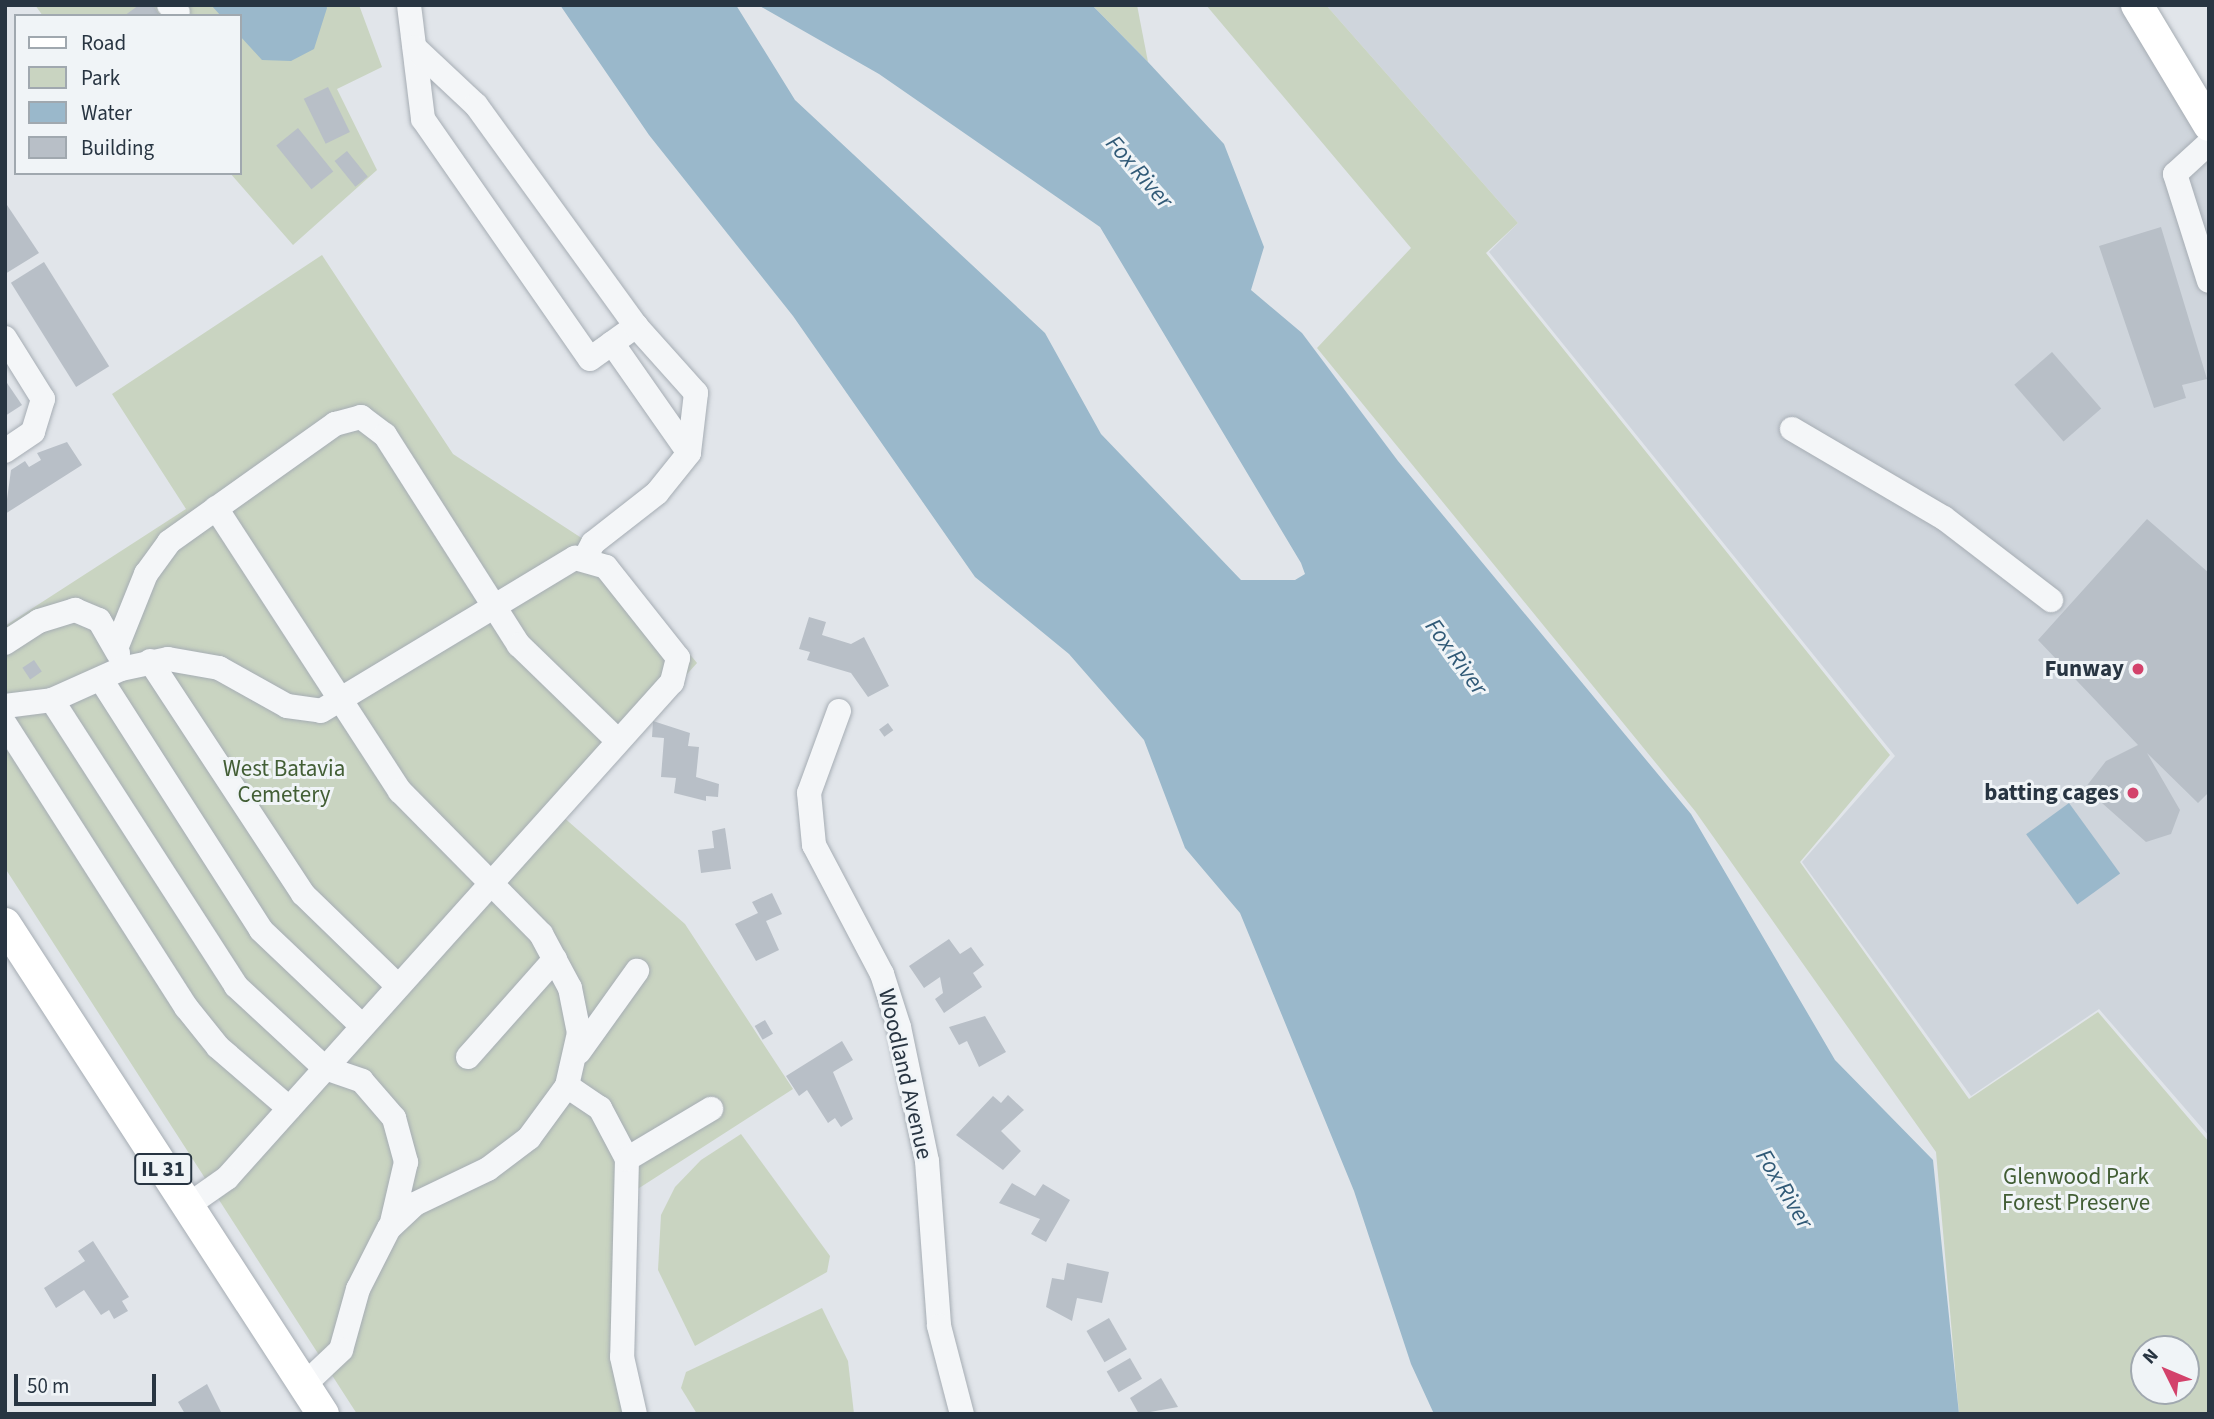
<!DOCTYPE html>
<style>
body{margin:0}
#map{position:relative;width:2214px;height:1419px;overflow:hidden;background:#e1e5ea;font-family:"Source Sans 3",sans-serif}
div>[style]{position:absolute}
.built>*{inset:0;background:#cfd5dc}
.green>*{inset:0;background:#c9d4c1}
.water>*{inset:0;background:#9ab8cb;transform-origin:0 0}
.building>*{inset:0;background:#b8bfc7;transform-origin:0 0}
.roads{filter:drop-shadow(0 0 2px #a6adb4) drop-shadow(0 0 2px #a6adb4)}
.minor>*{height:24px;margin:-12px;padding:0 12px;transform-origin:12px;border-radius:12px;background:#f4f6f8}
.major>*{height:32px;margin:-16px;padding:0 16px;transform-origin:16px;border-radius:16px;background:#fff}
.dots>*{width:19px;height:19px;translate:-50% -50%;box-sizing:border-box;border:4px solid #f0f4f7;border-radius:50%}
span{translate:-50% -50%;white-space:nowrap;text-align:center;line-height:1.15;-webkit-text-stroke:6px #f0f4f7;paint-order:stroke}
.shield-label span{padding:2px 5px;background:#f0f4f7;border:2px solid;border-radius:5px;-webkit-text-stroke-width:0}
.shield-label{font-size:21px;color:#283542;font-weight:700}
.poi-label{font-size:23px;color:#283542;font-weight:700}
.right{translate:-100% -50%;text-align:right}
.park-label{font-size:23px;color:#425e35}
.street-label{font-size:23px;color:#283542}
.water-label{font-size:24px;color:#315a77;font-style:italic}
.frame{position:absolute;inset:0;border:7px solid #283542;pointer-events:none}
.legend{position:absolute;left:14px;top:14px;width:228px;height:161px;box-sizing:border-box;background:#f0f4f7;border:2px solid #a0a8af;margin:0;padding:9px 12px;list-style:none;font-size:21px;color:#283542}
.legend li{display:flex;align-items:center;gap:14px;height:35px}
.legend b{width:35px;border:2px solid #a0a8af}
.north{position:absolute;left:2130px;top:1335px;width:70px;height:70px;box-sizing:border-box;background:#f0f4f7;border:2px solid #a0a8af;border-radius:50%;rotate:313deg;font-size:19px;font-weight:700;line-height:28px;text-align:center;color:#283542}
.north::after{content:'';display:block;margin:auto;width:24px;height:32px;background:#d3426b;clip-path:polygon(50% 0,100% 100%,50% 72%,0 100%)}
.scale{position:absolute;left:14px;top:1374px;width:142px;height:32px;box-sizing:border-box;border:4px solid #283542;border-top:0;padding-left:9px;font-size:21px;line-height:24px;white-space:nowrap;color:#283542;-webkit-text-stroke:5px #f0f4f7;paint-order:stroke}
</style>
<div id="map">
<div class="built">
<i style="clip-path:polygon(1326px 5px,2125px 5px,2209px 149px,2209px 1136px,2099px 1009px,1971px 1096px,1802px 862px,1895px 756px,1489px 252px,1518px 223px)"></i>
</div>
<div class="green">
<i style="clip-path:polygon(35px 5px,359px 5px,382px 67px,337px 89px,377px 170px,293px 245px,230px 173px,240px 173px,240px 16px,43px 16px)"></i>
<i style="clip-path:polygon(1092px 5px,1137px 5px,1148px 62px)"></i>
<i style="clip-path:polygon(evenodd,1206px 5px,1326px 5px,1518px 223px,1486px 253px,1890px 755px,1800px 862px,1969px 1099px,2098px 1012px,2209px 1142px,2209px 1414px,1959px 1414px,1936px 1152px,1695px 811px,1317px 348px,1411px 248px,1206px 5px,2144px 1349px,2186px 1349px,2186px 1391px,2144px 1391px,2144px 1349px)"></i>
<i style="clip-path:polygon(322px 255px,453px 454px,609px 556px,697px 663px,561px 815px,685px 924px,793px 1089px,619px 1201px,627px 1414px,357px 1414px,5px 868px,5px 626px,186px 509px,112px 394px)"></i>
<i style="clip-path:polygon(741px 1134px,830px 1256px,827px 1272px,695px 1346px,658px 1270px,661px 1215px,675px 1187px,701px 1160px)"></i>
<i style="clip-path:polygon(822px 1308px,848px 1361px,854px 1414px,697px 1414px,681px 1388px,686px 1372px)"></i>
</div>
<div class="water">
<i style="clip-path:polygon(211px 5px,326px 5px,327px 8px,314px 49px,291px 61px,262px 60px,240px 36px,240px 16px,221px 16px)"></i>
<i style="clip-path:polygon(560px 5px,736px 5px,795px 100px,1045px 333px,1101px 434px,1241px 580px,1295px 580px,1305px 574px,1301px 563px,1100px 227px,879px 74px,758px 5px,1092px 5px,1148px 62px,1224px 144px,1264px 247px,1251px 290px,1302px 333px,1398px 461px,1691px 814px,1835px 1060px,1933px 1160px,1959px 1414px,1434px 1414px,1411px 1364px,1354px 1191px,1240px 913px,1185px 848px,1144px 740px,1069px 654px,975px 577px,793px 316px,649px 135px)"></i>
<i style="left:2069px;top:803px;width:87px;height:53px;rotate:54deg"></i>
</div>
<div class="building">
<i style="clip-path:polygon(139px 5px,153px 5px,160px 16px,124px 16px)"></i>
<i style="left:328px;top:87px;width:50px;height:27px;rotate:64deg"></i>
<i style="left:298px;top:128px;width:56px;height:28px;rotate:51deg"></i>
<i style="left:347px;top:151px;width:33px;height:16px;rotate:51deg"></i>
<i style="clip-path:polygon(5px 202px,39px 253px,5px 274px)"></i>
<i style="clip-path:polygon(2161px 227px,2207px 379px,2182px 385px,2186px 398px,2154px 408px,2099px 246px)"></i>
<i style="left:44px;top:262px;width:123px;height:39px;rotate:58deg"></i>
<i style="left:2052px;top:352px;width:75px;height:50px;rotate:49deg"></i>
<i style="clip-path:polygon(5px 380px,22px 405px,5px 416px)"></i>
<i style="clip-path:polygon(67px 442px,82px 465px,5px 514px,11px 470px,25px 461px,29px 467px,41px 460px,37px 453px)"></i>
<i style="clip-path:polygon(2147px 519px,2209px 573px,2209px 792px,2198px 803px,2147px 753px,2180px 810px,2171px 834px,2146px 842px,2085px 788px,2106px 761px,2138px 745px,2038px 640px)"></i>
<i style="clip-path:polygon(809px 617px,826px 622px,822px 635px,851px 644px,864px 637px,889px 686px,868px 697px,851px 673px,807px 660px,810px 652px,799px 649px)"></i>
<i style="left:34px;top:660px;width:14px;height:14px;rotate:56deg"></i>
<i style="clip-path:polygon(653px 721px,690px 733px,688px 746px,699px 747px,696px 777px,719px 784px,718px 797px,706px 796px,706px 801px,674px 793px,676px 778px,661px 777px,664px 738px,652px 737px)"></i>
<i style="left:888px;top:723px;width:9px;height:11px;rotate:54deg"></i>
<i style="clip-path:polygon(725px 828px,731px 869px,701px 873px,698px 850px,714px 848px,712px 831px)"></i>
<i style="clip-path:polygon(772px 893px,782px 914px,766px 921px,779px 950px,756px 961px,735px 924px,758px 913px,752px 902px)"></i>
<i style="clip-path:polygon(949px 939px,960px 954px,971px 947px,984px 965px,973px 973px,982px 987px,944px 1013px,935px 999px,943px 993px,940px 977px,924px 988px,909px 966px)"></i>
<i style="clip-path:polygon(985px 1016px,1006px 1052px,979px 1067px,967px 1041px,959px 1045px,949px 1027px)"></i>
<i style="left:765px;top:1020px;width:16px;height:12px;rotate:60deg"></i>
<i style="clip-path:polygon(842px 1041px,853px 1060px,833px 1072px,853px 1119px,841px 1127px,835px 1118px,828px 1123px,807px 1090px,799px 1096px,786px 1076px)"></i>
<i style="clip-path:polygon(1008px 1095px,1024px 1110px,1001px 1131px,1021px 1151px,1003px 1170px,956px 1135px,993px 1096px,1001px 1103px)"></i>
<i style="clip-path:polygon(1012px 1183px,1035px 1196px,1043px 1184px,1070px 1200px,1046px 1242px,1031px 1234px,1040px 1219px,999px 1203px)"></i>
<i style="clip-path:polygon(93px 1241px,129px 1297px,122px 1301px,128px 1311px,114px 1319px,109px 1310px,101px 1315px,84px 1290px,56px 1308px,44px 1288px,85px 1261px,78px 1251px)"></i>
<i style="clip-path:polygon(1067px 1263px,1109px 1272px,1102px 1303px,1077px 1298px,1072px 1321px,1046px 1307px,1052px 1278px,1064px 1280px)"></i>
<i style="left:1109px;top:1318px;width:36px;height:26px;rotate:60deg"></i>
<i style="left:1130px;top:1358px;width:24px;height:27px;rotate:60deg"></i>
<i style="clip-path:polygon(1161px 1378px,1178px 1407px,1139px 1414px,1130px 1398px)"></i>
<i style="clip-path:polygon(207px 1384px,222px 1414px,185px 1414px,178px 1402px)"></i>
</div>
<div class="roads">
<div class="minor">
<i style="left:169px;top:5px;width:11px;rotate:38deg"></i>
<i style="left:409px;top:5px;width:115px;rotate:83deg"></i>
<i style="left:423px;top:119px;width:292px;rotate:55.2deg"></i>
<i style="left:590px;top:359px;width:57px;rotate:-35.7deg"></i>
<i style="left:415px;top:48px;width:83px;rotate:43.1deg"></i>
<i style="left:476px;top:105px;width:273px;rotate:54.1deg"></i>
<i style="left:636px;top:326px;width:90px;rotate:48.2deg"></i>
<i style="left:696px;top:393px;width:60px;rotate:96.7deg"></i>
<i style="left:689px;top:453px;width:51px;rotate:128.7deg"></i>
<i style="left:657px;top:493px;width:81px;rotate:142deg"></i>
<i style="left:593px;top:543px;width:17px;rotate:118deg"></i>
<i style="left:2209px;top:143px;width:46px;rotate:137.6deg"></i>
<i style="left:2175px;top:174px;width:112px;rotate:72.4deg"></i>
<i style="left:5px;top:338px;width:72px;rotate:58.1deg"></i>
<i style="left:43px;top:399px;width:34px;rotate:107deg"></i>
<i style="left:33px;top:432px;width:34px;rotate:146deg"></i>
<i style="left:612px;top:343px;width:134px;rotate:55deg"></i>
<i style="left:1792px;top:429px;width:176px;rotate:30.4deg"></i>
<i style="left:1944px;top:518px;width:135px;rotate:37.5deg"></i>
<i style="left:216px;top:508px;width:338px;rotate:57deg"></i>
<i style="left:400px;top:791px;width:201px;rotate:45.4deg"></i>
<i style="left:541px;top:934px;width:61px;rotate:61.8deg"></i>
<i style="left:570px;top:988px;width:46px;rotate:78.7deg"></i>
<i style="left:579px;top:1033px;width:54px;rotate:102.8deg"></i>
<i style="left:567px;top:1086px;width:64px;rotate:126.2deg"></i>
<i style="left:529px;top:1138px;width:51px;rotate:142.9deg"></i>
<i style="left:488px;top:1169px;width:81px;rotate:154.4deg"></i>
<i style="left:415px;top:1204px;width:35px;rotate:137deg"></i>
<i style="left:389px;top:1228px;width:68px;rotate:116.9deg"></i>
<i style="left:358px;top:1289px;width:63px;rotate:105.6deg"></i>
<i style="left:341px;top:1350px;width:51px;rotate:136.6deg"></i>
<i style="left:5px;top:643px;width:40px;rotate:-32.9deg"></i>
<i style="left:39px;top:621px;width:38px;rotate:-17deg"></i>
<i style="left:75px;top:610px;width:26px;rotate:23deg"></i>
<i style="left:99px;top:620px;width:38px;rotate:60deg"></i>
<i style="left:117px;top:646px;width:78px;rotate:-68.1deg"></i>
<i style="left:146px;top:574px;width:39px;rotate:-54deg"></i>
<i style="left:169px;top:542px;width:204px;rotate:-35.4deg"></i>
<i style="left:335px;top:424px;width:27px;rotate:-15deg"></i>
<i style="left:361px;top:417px;width:30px;rotate:37deg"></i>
<i style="left:385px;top:435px;width:249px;rotate:57.5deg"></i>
<i style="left:519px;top:645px;width:138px;rotate:44.1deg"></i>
<i style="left:150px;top:661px;width:279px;rotate:56.7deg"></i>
<i style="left:303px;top:894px;width:132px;rotate:44.1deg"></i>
<i style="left:102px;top:681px;width:295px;rotate:57.4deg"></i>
<i style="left:261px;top:930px;width:139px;rotate:43.5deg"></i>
<i style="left:52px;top:700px;width:340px;rotate:57.2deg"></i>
<i style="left:236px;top:986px;width:121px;rotate:42.7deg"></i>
<i style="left:325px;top:1068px;width:39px;rotate:19deg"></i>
<i style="left:362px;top:1081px;width:49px;rotate:49.1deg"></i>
<i style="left:394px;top:1118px;width:46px;rotate:74.7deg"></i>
<i style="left:406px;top:1162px;width:62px;rotate:103.1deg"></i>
<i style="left:5px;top:706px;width:47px;rotate:-7.3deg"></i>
<i style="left:52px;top:700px;width:76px;rotate:-24.2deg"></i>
<i style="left:121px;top:669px;width:48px;rotate:-12deg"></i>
<i style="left:168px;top:659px;width:52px;rotate:10deg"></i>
<i style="left:219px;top:668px;width:78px;rotate:29.2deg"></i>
<i style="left:287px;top:706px;width:34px;rotate:8deg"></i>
<i style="left:321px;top:711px;width:297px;rotate:-31.1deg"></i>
<i style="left:575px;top:558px;width:32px;rotate:16deg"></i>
<i style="left:606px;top:567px;width:116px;rotate:51.6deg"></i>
<i style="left:678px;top:658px;width:25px;rotate:104deg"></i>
<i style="left:672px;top:682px;width:666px;rotate:131.9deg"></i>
<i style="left:227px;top:1178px;width:49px;rotate:145deg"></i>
<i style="left:839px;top:711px;width:87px;rotate:110.1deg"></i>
<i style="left:809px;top:793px;width:52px;rotate:84.5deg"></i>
<i style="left:814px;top:845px;width:146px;rotate:62.2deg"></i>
<i style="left:882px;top:974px;width:56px;rotate:72.2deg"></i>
<i style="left:899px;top:1027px;width:137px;rotate:78.2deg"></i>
<i style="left:927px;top:1161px;width:165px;rotate:85.8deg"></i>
<i style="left:939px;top:1326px;width:91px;rotate:75.4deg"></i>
<i style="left:5px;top:724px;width:336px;rotate:57.4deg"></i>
<i style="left:186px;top:1007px;width:51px;rotate:51.3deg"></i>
<i style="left:218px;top:1047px;width:94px;rotate:40.7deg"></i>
<i style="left:579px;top:1052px;width:100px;rotate:-54.4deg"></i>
<i style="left:468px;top:1057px;width:131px;rotate:-48.4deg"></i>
<i style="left:567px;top:1086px;width:40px;rotate:34deg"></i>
<i style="left:600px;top:1108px;width:58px;rotate:62.1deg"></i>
<i style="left:627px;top:1159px;width:198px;rotate:91.4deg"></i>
<i style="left:622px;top:1357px;width:58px;rotate:77.2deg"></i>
<i style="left:627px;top:1159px;width:98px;rotate:-30.8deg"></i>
</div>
<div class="major">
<i style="left:2137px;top:5px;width:140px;rotate:59deg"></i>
<i style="left:5px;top:924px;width:584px;rotate:57.02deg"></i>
</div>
</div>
<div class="dots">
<i style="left:2138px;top:669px;background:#d3426b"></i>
<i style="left:2133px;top:793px;background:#d3426b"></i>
</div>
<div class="shield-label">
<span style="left:163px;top:1169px">IL 31</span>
</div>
<div class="poi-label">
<span class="right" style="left:2124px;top:669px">Funway</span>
<span class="right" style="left:2119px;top:793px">batting cages</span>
</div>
<div class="park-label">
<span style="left:284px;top:782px">West Batavia<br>Cemetery</span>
<span style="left:2076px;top:1190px">Glenwood Park<br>Forest Preserve</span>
</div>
<div class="street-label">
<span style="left:905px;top:1074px;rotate:77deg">Woodland Avenue</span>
</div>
<div class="water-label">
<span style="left:1139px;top:172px;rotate:49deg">Fox River</span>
<span style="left:1456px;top:657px;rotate:54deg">Fox River</span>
<span style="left:1784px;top:1189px;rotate:59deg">Fox River</span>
</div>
<div class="frame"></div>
<ul class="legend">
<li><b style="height:9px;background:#fff"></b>Road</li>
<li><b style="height:19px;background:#c9d4c1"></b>Park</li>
<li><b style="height:19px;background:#9ab8cb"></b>Water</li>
<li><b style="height:19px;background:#b8bfc7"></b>Building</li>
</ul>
<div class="north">N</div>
<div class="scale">50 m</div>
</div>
